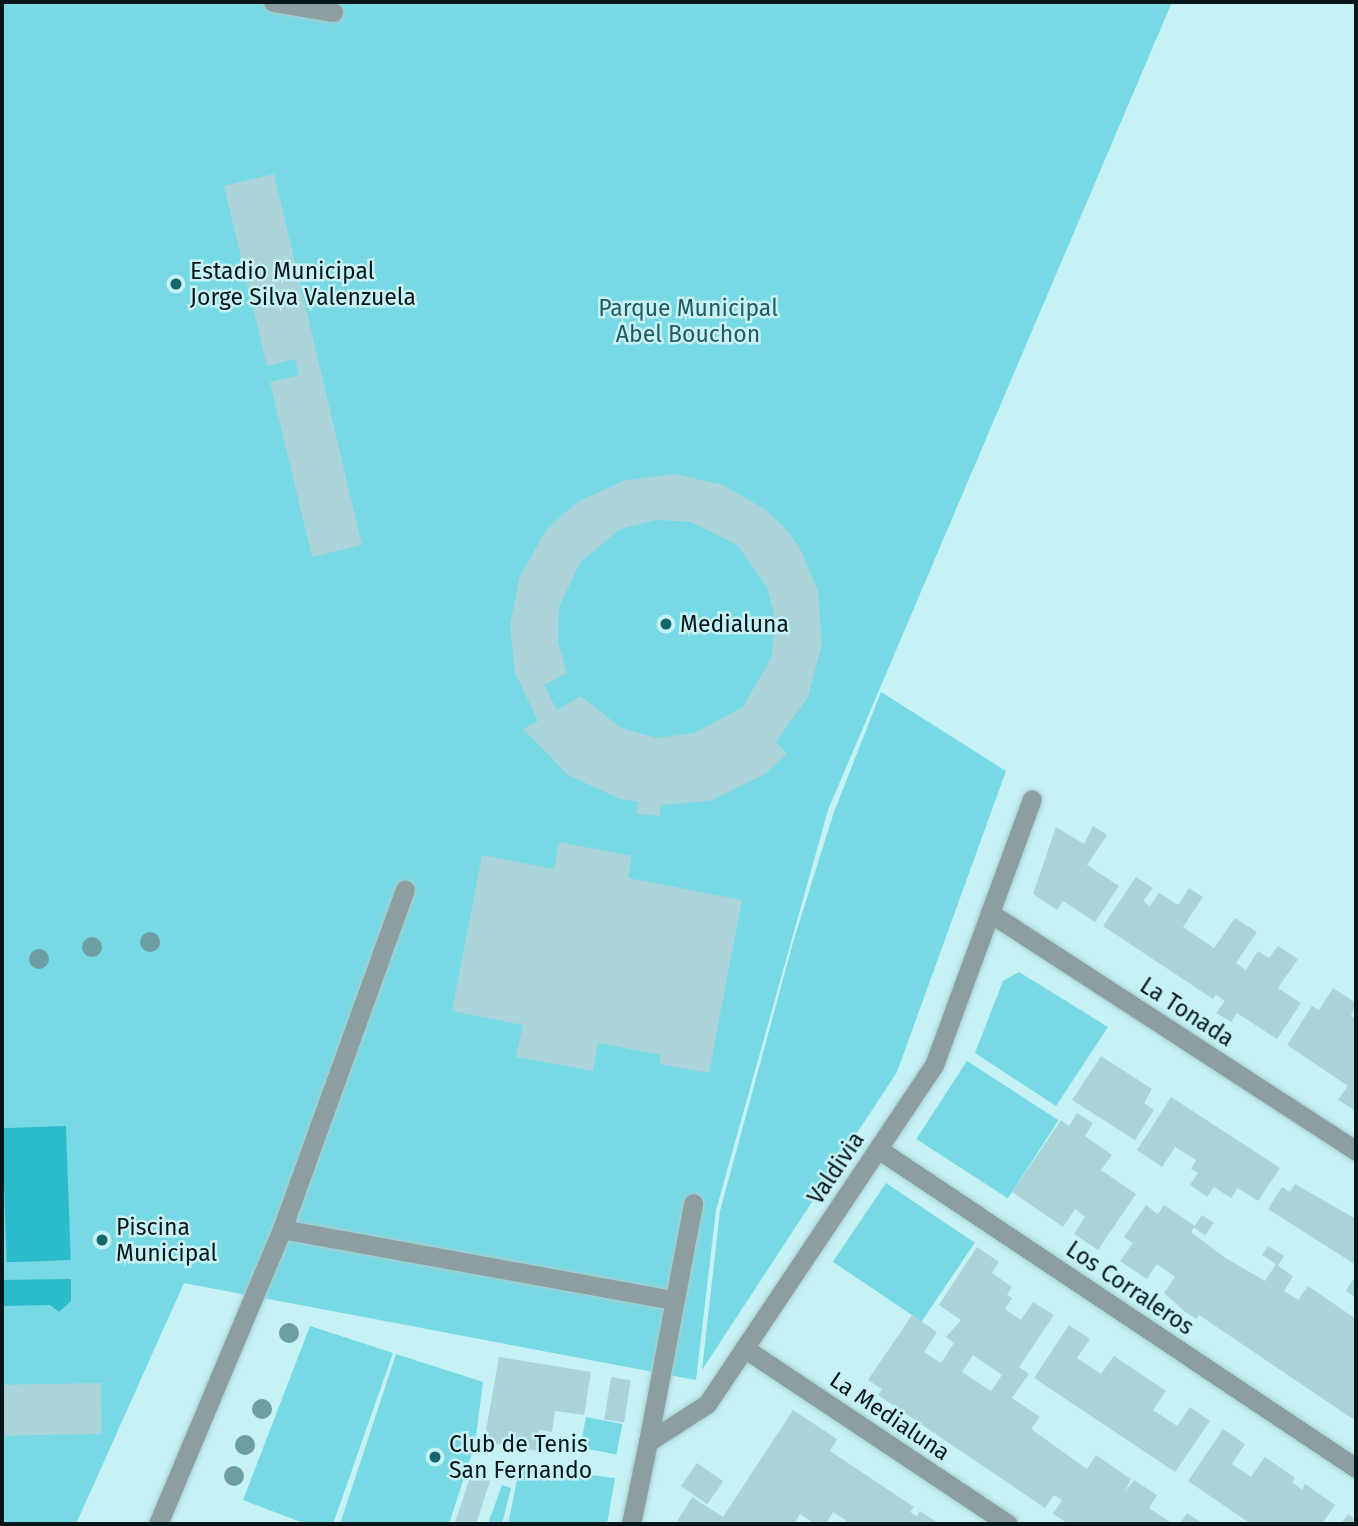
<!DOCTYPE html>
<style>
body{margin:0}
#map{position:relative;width:1358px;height:1526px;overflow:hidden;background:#c6f1f5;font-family:"Fira Sans",sans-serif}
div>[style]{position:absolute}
.green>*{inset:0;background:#76d9e4;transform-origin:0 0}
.water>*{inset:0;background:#2cbbc9;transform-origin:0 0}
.building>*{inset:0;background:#aad4d9;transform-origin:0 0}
.roads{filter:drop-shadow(0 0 2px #a7ced2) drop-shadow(0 0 2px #a7ced2)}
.service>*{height:19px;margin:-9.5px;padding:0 9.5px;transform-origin:9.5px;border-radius:9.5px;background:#8c9e9f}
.minor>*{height:19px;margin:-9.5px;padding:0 9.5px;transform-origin:9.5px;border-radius:9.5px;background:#8c9e9f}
.trees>*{width:20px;height:20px;margin:-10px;border-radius:50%;background:#6d9ea4}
.dots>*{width:19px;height:19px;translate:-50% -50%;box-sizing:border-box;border:4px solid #c6f1f5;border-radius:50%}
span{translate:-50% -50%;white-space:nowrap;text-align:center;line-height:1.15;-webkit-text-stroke:5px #c6f1f5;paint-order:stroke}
.poi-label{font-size:23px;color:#071719}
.left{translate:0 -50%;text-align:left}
.park-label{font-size:23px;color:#245b61}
.street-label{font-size:23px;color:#071719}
.frame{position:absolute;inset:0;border:4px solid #071719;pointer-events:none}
</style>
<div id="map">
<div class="green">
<i style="clip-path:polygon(2px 2px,1172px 2px,828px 810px,716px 1210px,696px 1380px,184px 1283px,76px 1524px,2px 1524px)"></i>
<i style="clip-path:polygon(881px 692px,1006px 771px,897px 1072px,702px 1370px,720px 1211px,794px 939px,834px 812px)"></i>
<i style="clip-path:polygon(1019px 972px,1108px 1027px,1056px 1106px,975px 1053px,1003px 981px)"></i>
<i style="left:967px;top:1061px;width:109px;height:93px;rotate:33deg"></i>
<i style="left:886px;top:1183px;width:107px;height:95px;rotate:34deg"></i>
<i style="clip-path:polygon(310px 1326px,393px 1353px,333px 1524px,306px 1524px,243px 1500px)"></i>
<i style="clip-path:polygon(396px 1354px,483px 1382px,475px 1444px,449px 1524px,340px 1524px)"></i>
<i style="left:586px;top:1417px;width:37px;height:31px;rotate:11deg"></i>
<i style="clip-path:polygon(528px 1467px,615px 1478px,607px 1524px,508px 1524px,518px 1475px)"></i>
<i style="clip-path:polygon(502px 1485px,511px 1488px,502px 1524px,488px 1524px)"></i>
</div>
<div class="water">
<i style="left:66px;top:1126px;width:134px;height:64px;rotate:88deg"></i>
<i style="clip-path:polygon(71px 1279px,71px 1301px,59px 1312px,50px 1305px,2px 1306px,2px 1280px)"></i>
</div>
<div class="building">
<i style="clip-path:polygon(274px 174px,362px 545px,312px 557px,270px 382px,299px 375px,295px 359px,267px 366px,224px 186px)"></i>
<i style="clip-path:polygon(evenodd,675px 474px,723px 485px,766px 510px,783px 526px,799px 546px,818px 591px,822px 644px,808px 697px,776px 742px,787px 754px,765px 774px,710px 801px,661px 805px,660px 816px,637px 814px,638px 802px,620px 799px,568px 775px,523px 729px,538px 721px,515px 673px,510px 624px,520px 576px,545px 532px,562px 515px,581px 500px,626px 480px,675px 474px,656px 520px,691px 522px,737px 545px,767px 587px,776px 621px,771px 658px,743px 707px,694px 733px,657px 738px,621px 728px,581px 696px,557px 710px,544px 685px,567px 673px,558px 642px,559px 607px,581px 561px,621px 529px,656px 520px)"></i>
<i style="clip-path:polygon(1093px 826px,1107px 835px,1087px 865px,1119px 886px,1095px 922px,1063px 901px,1057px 910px,1033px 894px,1056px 827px,1084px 844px)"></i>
<i style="clip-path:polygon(559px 842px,632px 856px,628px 878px,742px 900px,709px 1073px,659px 1064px,661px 1055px,598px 1043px,593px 1071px,516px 1057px,523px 1025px,452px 1011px,482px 855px,554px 869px)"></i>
<i style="clip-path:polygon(1136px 877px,1153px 888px,1143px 901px,1150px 906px,1159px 893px,1178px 905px,1189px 888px,1203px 897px,1183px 927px,1214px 948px,1235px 918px,1257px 932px,1236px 963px,1246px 970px,1258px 951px,1269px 958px,1278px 946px,1298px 959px,1278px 988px,1301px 1003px,1277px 1039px,1237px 1013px,1231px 1022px,1216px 1013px,1225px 1001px,1216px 995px,1213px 999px,1103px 926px)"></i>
<i style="clip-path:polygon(1333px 988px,1356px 1003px,1351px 1016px,1356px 1020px,1356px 1111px,1338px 1100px,1348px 1086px,1287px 1045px,1312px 1006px,1319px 1010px)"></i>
<i style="clip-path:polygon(1101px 1056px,1152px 1089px,1144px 1103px,1154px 1110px,1135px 1140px,1072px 1100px)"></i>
<i style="clip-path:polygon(1171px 1097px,1280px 1168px,1258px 1201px,1238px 1188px,1231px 1198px,1214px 1187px,1207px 1197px,1190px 1185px,1198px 1173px,1191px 1169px,1196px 1160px,1175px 1147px,1162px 1167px,1137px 1150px)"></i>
<i style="clip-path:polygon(1077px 1113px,1093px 1123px,1085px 1136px,1112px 1155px,1101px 1170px,1136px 1194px,1098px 1250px,1074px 1234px,1085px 1217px,1075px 1209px,1063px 1227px,1012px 1192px,1061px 1120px,1069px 1126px)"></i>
<i style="clip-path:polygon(1295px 1184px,1356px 1219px,1356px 1265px,1268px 1209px,1282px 1187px,1290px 1192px)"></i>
<i style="clip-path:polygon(1146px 1205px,1158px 1214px,1164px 1205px,1195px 1226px,1191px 1232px,1224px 1257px,1265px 1281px,1276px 1264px,1262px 1255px,1268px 1246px,1284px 1256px,1278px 1266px,1293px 1276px,1284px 1291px,1298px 1300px,1308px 1286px,1356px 1319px,1356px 1421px,1199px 1315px,1196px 1319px,1184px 1311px,1164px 1293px,1175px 1277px,1157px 1264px,1147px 1279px,1120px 1261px,1133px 1243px,1124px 1237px)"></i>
<i style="left:1202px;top:1215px;width:14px;height:15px;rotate:34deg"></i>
<i style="clip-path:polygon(evenodd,977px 1247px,999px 1262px,992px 1273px,1012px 1287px,1007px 1295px,1012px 1298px,1005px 1309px,1021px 1320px,1033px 1302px,1054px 1315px,1019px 1367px,1029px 1374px,1012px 1398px,1040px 1417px,1031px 1429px,1087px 1469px,1096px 1455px,1131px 1479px,1124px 1493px,1134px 1480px,1157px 1495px,1149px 1508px,1173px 1524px,1069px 1524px,1053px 1514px,1062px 1500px,1054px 1495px,1045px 1508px,878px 1395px,882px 1389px,868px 1380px,912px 1315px,937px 1332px,924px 1352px,941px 1363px,954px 1343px,946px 1337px,961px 1320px,939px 1305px,977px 1247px,973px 1355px,1002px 1375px,991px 1391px,962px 1372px,973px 1355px)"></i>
<i style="clip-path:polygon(1356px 1275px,1356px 1298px,1346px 1291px)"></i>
<i style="clip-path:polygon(1069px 1325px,1090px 1339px,1077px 1358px,1101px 1374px,1114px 1356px,1166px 1391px,1153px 1410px,1177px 1426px,1190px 1407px,1210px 1421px,1175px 1472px,1034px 1378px)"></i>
<i style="clip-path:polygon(499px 1357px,591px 1372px,584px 1415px,555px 1411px,552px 1432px,539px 1430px,539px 1451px,484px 1442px)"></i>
<i style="left:611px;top:1377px;width:20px;height:43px;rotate:9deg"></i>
<i style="left:101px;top:1383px;width:51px;height:99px;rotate:89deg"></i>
<i style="clip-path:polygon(793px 1410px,837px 1439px,830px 1451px,914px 1507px,910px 1512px,917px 1516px,920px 1511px,939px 1524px,844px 1524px,847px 1521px,833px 1512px,826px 1524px,815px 1524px,800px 1514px,794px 1524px,676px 1523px,692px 1497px,723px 1517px)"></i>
<i style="clip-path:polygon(1223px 1429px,1245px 1444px,1232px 1464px,1251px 1477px,1265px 1457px,1295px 1478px,1292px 1482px,1302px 1490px,1305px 1484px,1335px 1505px,1322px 1524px,1251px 1524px,1188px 1481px)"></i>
<i style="left:697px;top:1463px;width:32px;height:28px;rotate:35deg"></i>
<i style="clip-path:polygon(471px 1474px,490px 1481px,476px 1524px,462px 1524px,455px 1522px)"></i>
<i style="clip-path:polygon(1187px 1513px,1203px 1524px,1180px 1524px)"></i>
<i style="clip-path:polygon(1348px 1514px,1356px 1519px,1356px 1524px,1341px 1524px)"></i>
</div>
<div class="roads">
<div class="service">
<i style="left:273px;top:2px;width:61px;rotate:9.5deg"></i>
<i style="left:282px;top:1229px;width:361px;rotate:-70.1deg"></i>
<i style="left:648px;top:1442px;width:243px;rotate:-79.3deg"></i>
<i style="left:158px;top:1524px;width:320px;rotate:-67.2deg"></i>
<i style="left:282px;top:1229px;width:396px;rotate:10.3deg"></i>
</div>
<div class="minor">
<i style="left:990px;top:913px;width:437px;rotate:33deg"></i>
<i style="left:878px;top:1149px;width:575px;rotate:33.72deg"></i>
<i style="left:744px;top:1348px;width:317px;rotate:33.7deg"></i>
<i style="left:631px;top:1524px;width:84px;rotate:-78.3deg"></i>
<i style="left:648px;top:1442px;width:70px;rotate:-32.8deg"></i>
<i style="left:707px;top:1404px;width:408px;rotate:-56.2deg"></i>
<i style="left:934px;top:1065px;width:283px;rotate:-69.8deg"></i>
</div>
</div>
<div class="trees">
<i style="left:150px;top:942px"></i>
<i style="left:92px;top:947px"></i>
<i style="left:39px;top:959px"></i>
<i style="left:289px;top:1333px"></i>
<i style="left:262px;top:1409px"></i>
<i style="left:245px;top:1445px"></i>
<i style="left:234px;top:1476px"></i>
</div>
<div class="dots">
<i style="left:176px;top:284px;background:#17656c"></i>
<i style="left:666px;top:624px;background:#17656c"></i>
<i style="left:102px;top:1240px;background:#17656c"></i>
<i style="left:435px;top:1457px;background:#17656c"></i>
</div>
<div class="poi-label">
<span class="left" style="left:190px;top:284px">Estadio Municipal<br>Jorge Silva Valenzuela</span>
<span class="left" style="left:680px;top:624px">Medialuna</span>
<span class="left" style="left:116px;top:1240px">Piscina<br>Municipal</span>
<span class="left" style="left:449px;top:1457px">Club de Tenis<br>San Fernando</span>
</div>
<div class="park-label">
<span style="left:688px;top:321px">Parque Municipal<br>Abel Bouchon</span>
</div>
<div class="street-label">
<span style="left:1187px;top:1012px;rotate:33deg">La Tonada</span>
<span style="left:836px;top:1168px;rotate:-56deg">Valdivia</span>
<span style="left:1130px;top:1288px;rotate:34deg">Los Corraleros</span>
<span style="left:890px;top:1416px;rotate:34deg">La Medialuna</span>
</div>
<div class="frame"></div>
</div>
